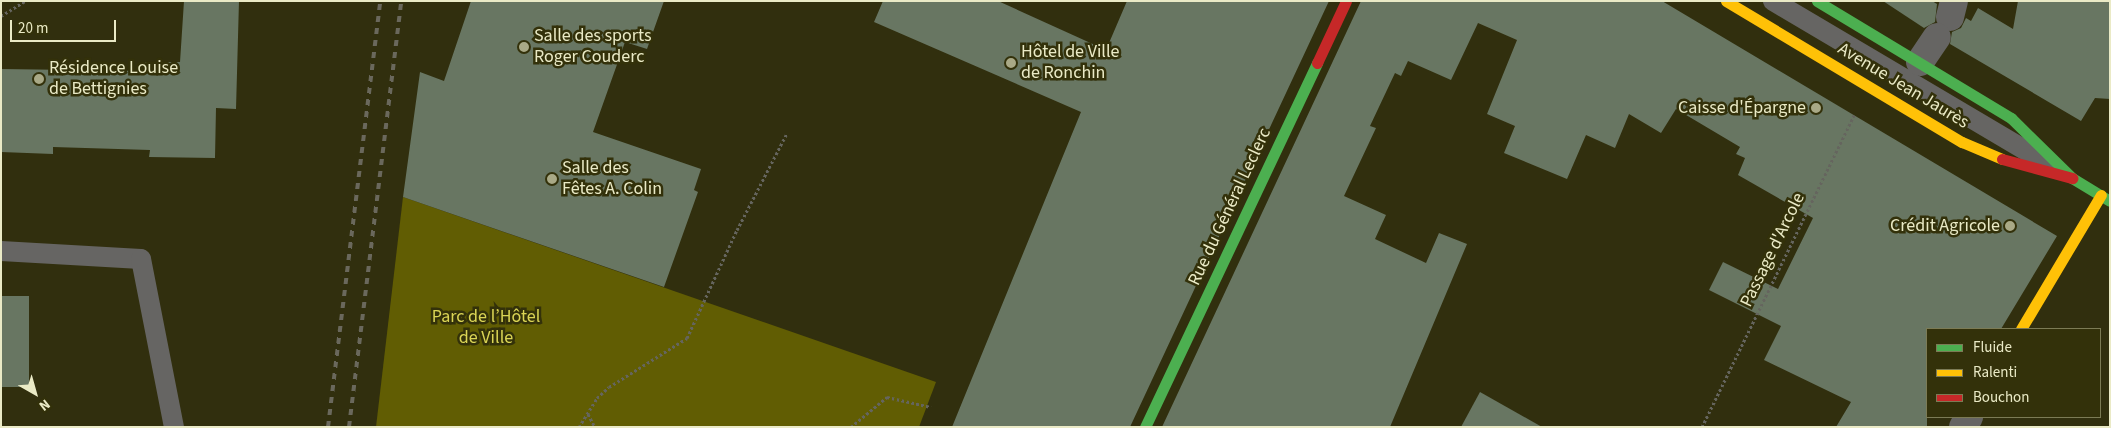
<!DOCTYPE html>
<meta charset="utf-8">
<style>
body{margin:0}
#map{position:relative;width:2111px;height:428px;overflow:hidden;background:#312f0e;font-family:"Source Sans 3",sans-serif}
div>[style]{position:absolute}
.green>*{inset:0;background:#615d03}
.building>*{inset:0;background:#687662;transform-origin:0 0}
.path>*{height:3px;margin-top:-1.5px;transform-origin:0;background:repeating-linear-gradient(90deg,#65655e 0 2.5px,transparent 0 5px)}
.lane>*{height:20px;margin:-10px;padding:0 10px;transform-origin:10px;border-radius:10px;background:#666563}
.street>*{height:28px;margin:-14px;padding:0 14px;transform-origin:14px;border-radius:14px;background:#666563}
.fast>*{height:11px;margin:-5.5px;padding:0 5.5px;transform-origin:5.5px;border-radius:5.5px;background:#4caf50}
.slow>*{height:11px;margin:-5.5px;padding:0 5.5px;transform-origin:5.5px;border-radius:5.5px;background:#ffc107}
.jam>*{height:11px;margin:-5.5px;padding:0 5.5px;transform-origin:5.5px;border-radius:5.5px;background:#c62828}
.rail>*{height:4px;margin-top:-2px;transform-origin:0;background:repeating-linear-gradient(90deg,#6a685c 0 6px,transparent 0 12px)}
.dots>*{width:14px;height:14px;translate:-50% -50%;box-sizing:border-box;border:2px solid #33310a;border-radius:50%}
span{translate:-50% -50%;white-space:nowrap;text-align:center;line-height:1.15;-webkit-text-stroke:5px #33310a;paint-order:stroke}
.poi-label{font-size:18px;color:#eaeac6}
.left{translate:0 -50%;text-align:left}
.right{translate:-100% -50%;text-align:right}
.street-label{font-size:18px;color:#eaeac6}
.park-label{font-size:18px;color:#dbd555}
.frame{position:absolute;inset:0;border:2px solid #eaeac6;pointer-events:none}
.legend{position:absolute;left:1926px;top:328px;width:175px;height:90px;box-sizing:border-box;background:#33310a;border:1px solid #7c7b55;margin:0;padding:6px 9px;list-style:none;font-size:15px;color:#eaeac6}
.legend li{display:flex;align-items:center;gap:10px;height:25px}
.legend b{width:25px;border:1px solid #7c7b55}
.north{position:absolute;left:10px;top:368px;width:50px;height:50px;-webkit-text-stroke:4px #33310a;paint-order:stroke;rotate:142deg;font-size:14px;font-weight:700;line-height:20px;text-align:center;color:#eaeac6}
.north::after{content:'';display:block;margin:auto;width:18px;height:22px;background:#eaeac6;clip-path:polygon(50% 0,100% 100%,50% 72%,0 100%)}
.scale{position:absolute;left:10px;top:20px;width:106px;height:22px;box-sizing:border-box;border:2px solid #eaeac6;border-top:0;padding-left:6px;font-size:15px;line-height:18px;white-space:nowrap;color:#eaeac6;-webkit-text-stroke:4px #33310a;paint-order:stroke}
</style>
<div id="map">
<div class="green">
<i style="clip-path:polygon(403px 197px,936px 382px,919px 427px,376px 427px)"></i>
</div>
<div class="building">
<i style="clip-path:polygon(184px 1px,239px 1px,236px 109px,216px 108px,215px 158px,149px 157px,150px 150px,53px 147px,53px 154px,1px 152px,1px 69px,144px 71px,144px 62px,180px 62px)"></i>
<i style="clip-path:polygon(471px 1px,664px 1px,647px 49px,625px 42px,593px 132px,701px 169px,694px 190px,698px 192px,664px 287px,403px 197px,420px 72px,444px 81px)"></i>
<i style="clip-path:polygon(883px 1px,998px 1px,1106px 50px,1127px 1px,1329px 1px,1130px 427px,952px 427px,1081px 112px,874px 22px)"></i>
<i style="clip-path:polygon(1361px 1px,1662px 1px,2057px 236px,2001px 329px,1927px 329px,1927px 427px,1836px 427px,1851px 402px,1764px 360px,1781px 326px,1709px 290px,1723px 262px,1778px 289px,1813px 218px,1738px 175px,1745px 158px,1736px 154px,1740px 147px,1676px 109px,1661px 133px,1629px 114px,1615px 148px,1586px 135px,1567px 179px,1504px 153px,1515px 126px,1487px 114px,1517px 40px,1478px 23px,1451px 80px,1408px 61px,1401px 76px,1395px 73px,1370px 126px,1376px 128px,1344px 196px,1386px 215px,1375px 239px,1426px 263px,1439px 233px,1467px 244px,1390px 427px,1162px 427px)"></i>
<i style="clip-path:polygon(1883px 1px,1932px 1px,1937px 4px,1935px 22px,1924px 28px)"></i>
<i style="clip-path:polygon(2018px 1px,2110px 1px,2110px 99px,2095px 98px,2081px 121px,1950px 44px,1952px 32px,1961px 28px,1966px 18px,1971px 21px,1978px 8px,2013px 29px)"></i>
<i style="left:1px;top:296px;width:28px;height:91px"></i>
<i style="clip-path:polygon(1480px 392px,1542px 427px,1461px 427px)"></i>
</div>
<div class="path">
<i style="left:1px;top:16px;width:28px;rotate:-32deg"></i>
<i style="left:588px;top:414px;width:15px;rotate:62deg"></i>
<i style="left:579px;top:427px;width:34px;rotate:-58deg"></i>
<i style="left:597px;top:398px;width:16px;rotate:-43deg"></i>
<i style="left:609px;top:387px;width:92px;rotate:-32.1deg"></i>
<i style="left:687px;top:338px;width:119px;rotate:-65.2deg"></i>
<i style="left:737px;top:230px;width:109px;rotate:-62.7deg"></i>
<i style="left:851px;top:427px;width:47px;rotate:-39.8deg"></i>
<i style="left:887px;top:397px;width:45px;rotate:12.8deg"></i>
<i style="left:1702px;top:427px;width:347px;rotate:-64deg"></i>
</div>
<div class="lane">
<i style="left:1773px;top:1px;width:318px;rotate:30.6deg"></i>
<i style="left:1px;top:251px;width:140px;rotate:3.3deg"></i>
<i style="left:141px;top:259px;width:171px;rotate:78.9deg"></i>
</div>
<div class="street">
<i style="left:1950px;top:17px;width:16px;rotate:-76deg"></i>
<i style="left:1920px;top:62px;width:30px;rotate:-56deg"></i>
<i style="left:1963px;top:427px;width:12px;rotate:-59deg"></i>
</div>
<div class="fast">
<i style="left:1817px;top:1px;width:227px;rotate:31.1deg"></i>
<i style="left:2011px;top:118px;width:86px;rotate:44.5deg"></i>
<i style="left:2072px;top:178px;width:44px;rotate:31.2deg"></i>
<i style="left:1145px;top:427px;width:403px;rotate:-64.7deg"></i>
</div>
<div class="slow">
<i style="left:1726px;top:1px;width:275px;rotate:30.9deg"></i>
<i style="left:1962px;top:142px;width:43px;rotate:23deg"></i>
<i style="left:2021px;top:329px;width:156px;rotate:-59.2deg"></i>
</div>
<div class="jam">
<i style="left:1317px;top:63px;width:68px;rotate:-64.9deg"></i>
<i style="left:2002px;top:159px;width:73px;rotate:15.2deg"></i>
</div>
<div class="rail">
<i style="left:328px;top:427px;width:429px;rotate:-83deg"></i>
<i style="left:349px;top:427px;width:429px;rotate:-83deg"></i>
</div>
<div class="dots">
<i style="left:524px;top:47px;background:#a9a986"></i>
<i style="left:1011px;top:63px;background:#a9a986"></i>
<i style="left:39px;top:79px;background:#a9a986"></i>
<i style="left:1816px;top:108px;background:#a9a986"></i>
<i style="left:552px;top:179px;background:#a9a986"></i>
<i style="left:2010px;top:226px;background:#a9a986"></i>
</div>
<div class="poi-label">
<span class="left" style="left:534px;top:47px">Salle des sports<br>Roger Couderc</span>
<span class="left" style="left:1021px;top:63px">Hôtel de Ville<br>de Ronchin</span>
<span class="left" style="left:49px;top:79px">Résidence Louise<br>de Bettignies</span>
<span class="right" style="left:1806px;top:108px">Caisse d'Épargne</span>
<span class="left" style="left:562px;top:179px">Salle des<br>Fêtes A. Colin</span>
<span class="right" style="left:2000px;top:226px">Crédit Agricole</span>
</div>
<div class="street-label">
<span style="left:1903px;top:86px;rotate:31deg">Avenue Jean Jaurès</span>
<span style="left:1230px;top:207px;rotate:-65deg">Rue du Général Leclerc</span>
<span style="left:1773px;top:250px;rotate:-64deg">Passage d'Arcole</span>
</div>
<div class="park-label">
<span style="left:486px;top:328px">Parc de l’Hôtel<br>de Ville</span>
</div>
<div class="frame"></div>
<ul class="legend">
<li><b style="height:6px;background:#4caf50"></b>Fluide</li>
<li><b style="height:6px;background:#ffc107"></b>Ralenti</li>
<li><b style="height:6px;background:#c62828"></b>Bouchon</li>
</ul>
<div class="north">N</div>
<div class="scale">20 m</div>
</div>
